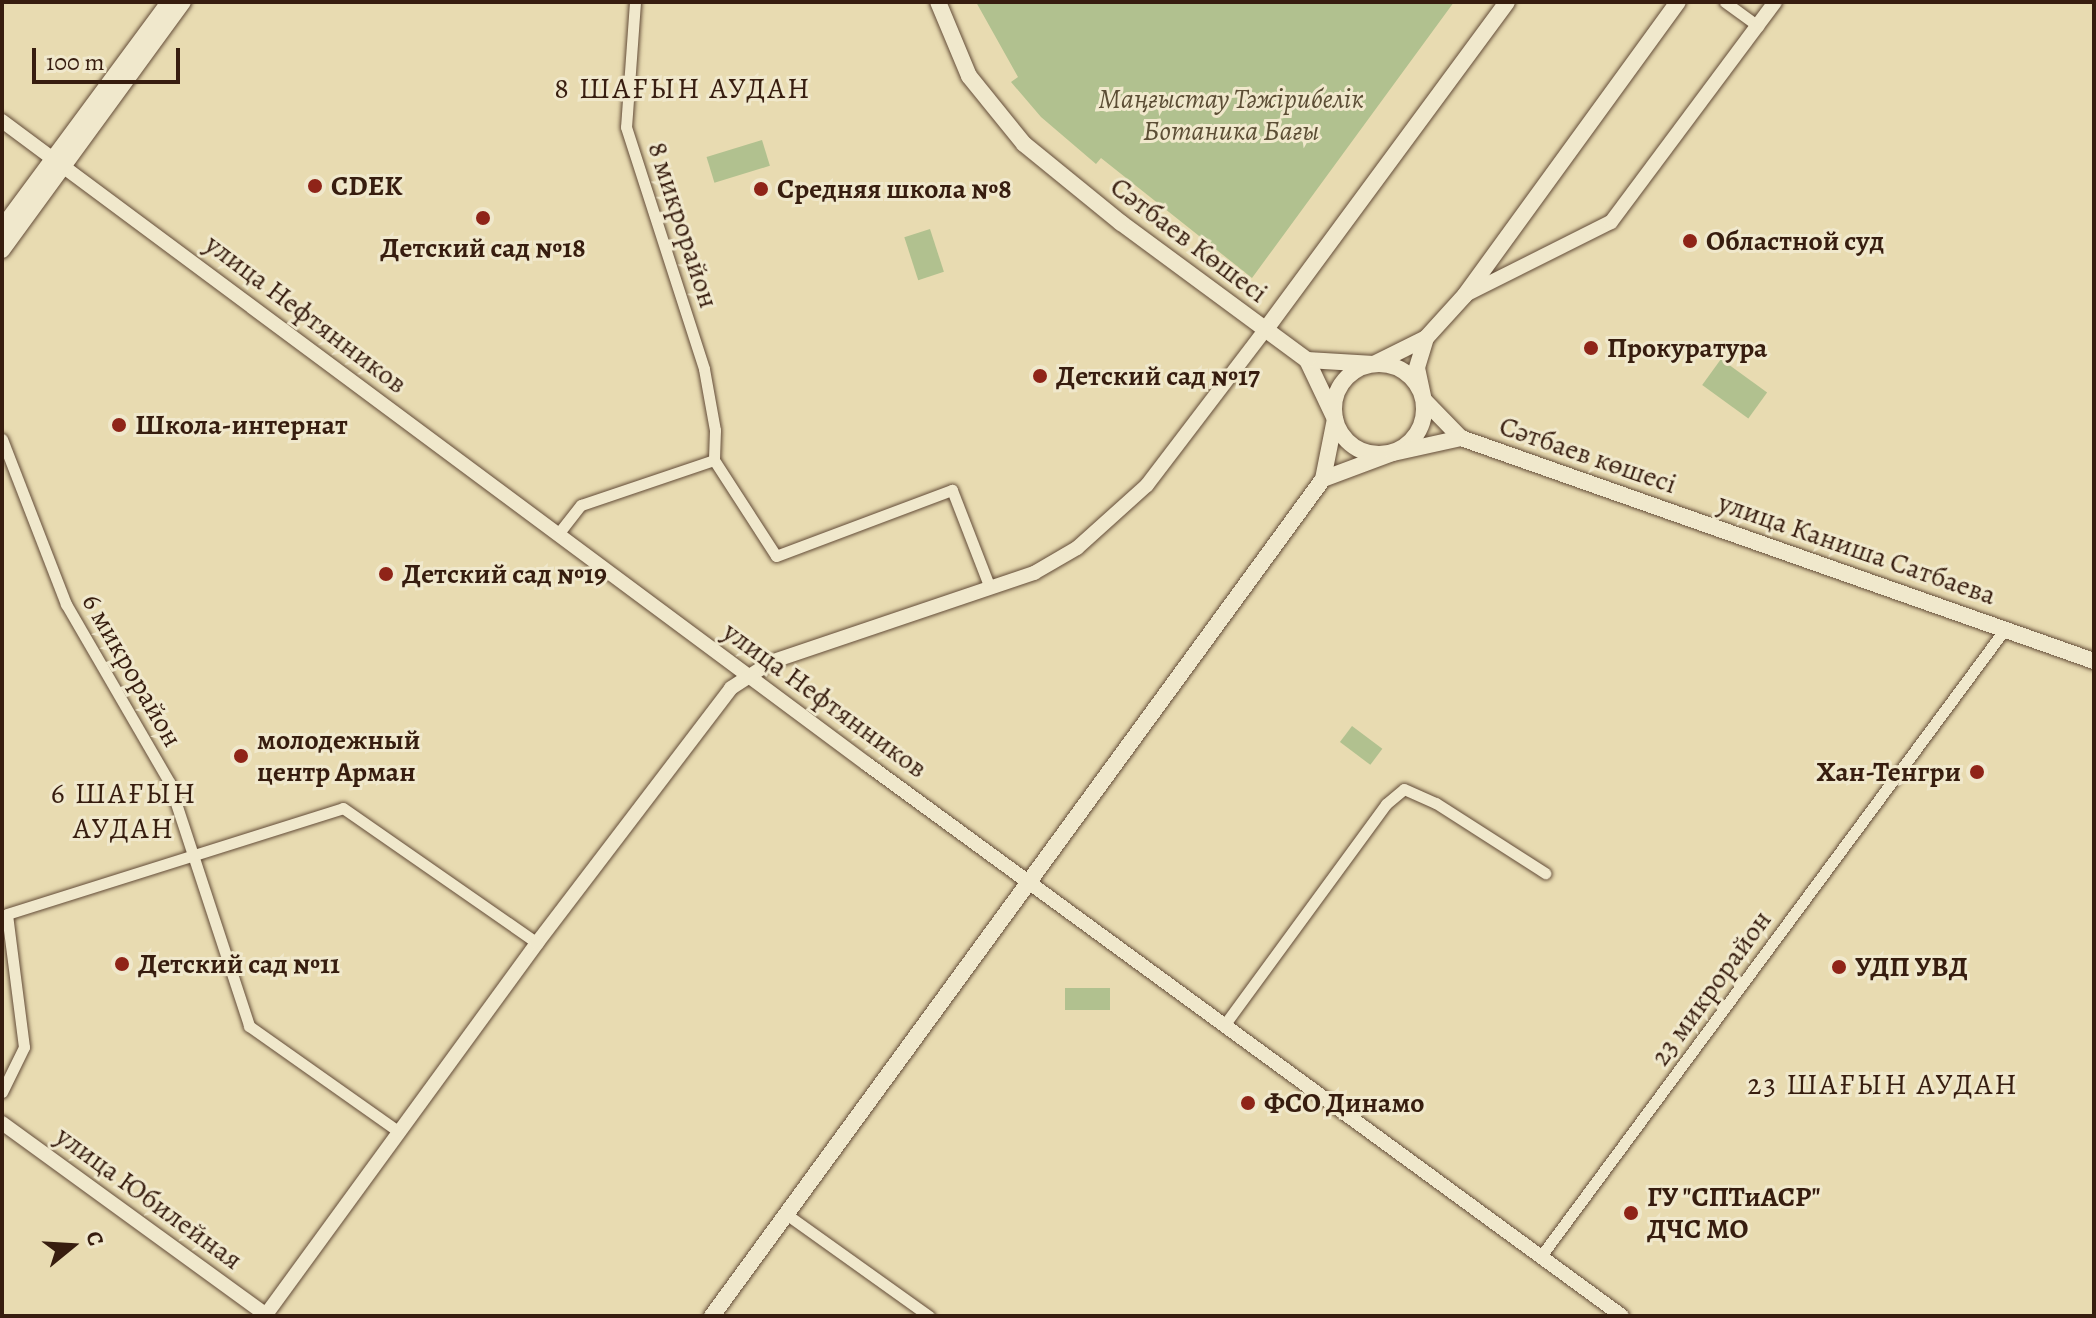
<!DOCTYPE html>
<meta charset="utf-8">
<style>
body{margin:0}
#map{position:relative;width:2096px;height:1318px;overflow:hidden;background:#e8dbb1;font-family:Alegreya,serif}
div>[style]{position:absolute}
.green>*{inset:0;background:#b1c18f;transform-origin:0 0}
.roads{filter:drop-shadow(0 0 2px #634c38) drop-shadow(0 0 2px #634c38)}
.minor>*{height:11px;margin:-5.5px;padding:0 5.5px;transform-origin:5.5px;border-radius:5.5px;background:#f0e8cc}
.tertiary>*{height:14px;margin:-7px;padding:0 7px;transform-origin:7px;border-radius:7px;background:#f0e8cc}
.secondary>*{height:16px;margin:-8px;padding:0 8px;transform-origin:8px;border-radius:8px;background:#f0e8cc}
.secondary>.ring{margin:-8px;padding:0;box-sizing:content-box;background:none;border:16px solid #f0e8cc;border-radius:50%}
.dots>*{width:22px;height:22px;translate:-50% -50%;box-sizing:border-box;border:4px solid #f0e8cc;border-radius:50%}
span{translate:-50% -50%;white-space:nowrap;text-align:center;line-height:1.15;-webkit-text-stroke:6px #f0e8cc;paint-order:stroke}
.park-label{font-size:28px;color:#5c4e35;font-style:italic}
.poi-label{font-size:28px;color:#371d0f;font-weight:700}
.left{translate:0 -50%;text-align:left}
.right{translate:-100% -50%;text-align:right}
.street-label{font-size:28px;color:#371d0f}
.neighbourhood-label{font-size:30px;color:#371d0f;letter-spacing:2px}
.frame{position:absolute;inset:0;border:4px solid #371d0f;pointer-events:none}
.north{position:absolute;left:32px;top:1206px;width:80px;height:80px;-webkit-text-stroke:6px #f0e8cc;paint-order:stroke;rotate:72deg;font-size:22px;font-weight:700;line-height:32px;text-align:center;color:#371d0f}
.north::after{content:'';display:block;margin:auto;width:28px;height:36px;background:#371d0f;clip-path:polygon(50% 0,100% 100%,50% 72%,0 100%)}
.scale{position:absolute;left:32px;top:48px;width:148px;height:36px;box-sizing:border-box;border:4px solid #371d0f;border-top:0;padding-left:10px;font-size:24px;line-height:28px;white-space:nowrap;color:#371d0f;-webkit-text-stroke:6px #f0e8cc;paint-order:stroke}
</style>
<div id="map">
<div class="green">
<i style="clip-path:polygon(976px 2px,1454px 2px,1252px 278px,1101px 158px,1096px 164px,1041px 117px,1011px 82px,1018px 77px)"></i>
<i style="left:762px;top:140px;width:27px;height:58px;rotate:73deg"></i>
<i style="left:930px;top:229px;width:45px;height:27px;rotate:72deg"></i>
<i style="left:1721px;top:359px;width:57px;height:32px;rotate:36deg"></i>
<i style="left:1352px;top:726px;width:38px;height:20px;rotate:37deg"></i>
<i style="left:1065px;top:988px;width:45px;height:22px"></i>
</div>
<div class="roads">
<div class="minor">
<i style="left:635px;top:2px;width:125px;rotate:94.1deg"></i>
<i style="left:626px;top:127px;width:254px;rotate:72.1deg"></i>
<i style="left:704px;top:369px;width:62px;rotate:79.8deg"></i>
<i style="left:715px;top:430px;width:30px;rotate:92deg"></i>
<i style="left:1725px;top:2px;width:41px;rotate:36deg"></i>
<i style="left:2px;top:439px;width:177px;rotate:68.8deg"></i>
<i style="left:66px;top:604px;width:206px;rotate:59.9deg"></i>
<i style="left:169px;top:782px;width:257px;rotate:71.8deg"></i>
<i style="left:249px;top:1026px;width:184px;rotate:35.2deg"></i>
<i style="left:558px;top:534px;width:37px;rotate:-52deg"></i>
<i style="left:581px;top:505px;width:140px;rotate:-18.7deg"></i>
<i style="left:714px;top:460px;width:114px;rotate:57.1deg"></i>
<i style="left:776px;top:556px;width:188px;rotate:-20.6deg"></i>
<i style="left:952px;top:490px;width:105px;rotate:68.8deg"></i>
<i style="left:1225px;top:1024px;width:273px;rotate:-53.8deg"></i>
<i style="left:1386px;top:804px;width:23px;rotate:-40deg"></i>
<i style="left:1404px;top:789px;width:35px;rotate:24deg"></i>
<i style="left:1436px;top:803px;width:130px;rotate:32.7deg"></i>
<i style="left:2px;top:1092px;width:50px;rotate:-63.9deg"></i>
<i style="left:24px;top:1047px;width:134px;rotate:-97.3deg"></i>
<i style="left:7px;top:914px;width:352px;rotate:-17.5deg"></i>
<i style="left:343px;top:808px;width:236px;rotate:34.8deg"></i>
<i style="left:786px;top:1214px;width:176px;rotate:35.5deg"></i>
<i style="left:1541px;top:1256px;width:780px;rotate:-53.5deg"></i>
</div>
<div class="tertiary">
<i style="left:2px;top:121px;width:1078px;rotate:36.63deg"></i>
<i style="left:867px;top:764px;width:935px;rotate:36.17deg"></i>
<i style="left:1465px;top:295px;width:163px;rotate:-26.6deg"></i>
<i style="left:1611px;top:222px;width:274px;rotate:-53.3deg"></i>
<i style="left:2px;top:1123px;width:326px;rotate:36deg"></i>
<i style="left:265px;top:1316px;width:462px;rotate:-53.9deg"></i>
<i style="left:537px;top:943px;width:320px;rotate:-52.7deg"></i>
<i style="left:731px;top:688px;width:48px;rotate:-33deg"></i>
<i style="left:771px;top:662px;width:278px;rotate:-18.7deg"></i>
<i style="left:1034px;top:573px;width:50px;rotate:-30.2deg"></i>
<i style="left:1077px;top:548px;width:94px;rotate:-42deg"></i>
<i style="left:1147px;top:485px;width:196px;rotate:-52.7deg"></i>
</div>
<div class="secondary">
<i style="left:2px;top:228px;width:281px;rotate:-53.5deg"></i>
<i style="left:2px;top:250px;width:307px;rotate:-53.9deg"></i>
<i style="left:1266px;top:329px;width:406px;rotate:-53.6deg"></i>
<i style="left:1426px;top:338px;width:31px;rotate:107deg"></i>
<i style="left:1417px;top:368px;width:33px;rotate:78deg"></i>
<i style="left:1424px;top:400px;width:53px;rotate:45.8deg"></i>
<i style="left:1461px;top:438px;width:671px;rotate:19.41deg"></i>
<i style="left:1307px;top:360px;width:67px;rotate:3.4deg"></i>
<i style="left:1374px;top:364px;width:58px;rotate:-26.6deg"></i>
<i style="left:1426px;top:338px;width:58px;rotate:-47.8deg"></i>
<i style="left:1465px;top:295px;width:362px;rotate:-54deg"></i>
<i class="ring" style="left:1334px;top:364px;width:74px;height:74px"></i>
<i style="left:1323px;top:479px;width:75px;rotate:-20.4deg"></i>
<i style="left:1393px;top:453px;width:70px;rotate:-12.4deg"></i>
<i style="left:712px;top:1316px;width:1036px;rotate:-53.87deg"></i>
<i style="left:1323px;top:479px;width:61px;rotate:-78.7deg"></i>
<i style="left:1335px;top:419px;width:65px;rotate:-115.4deg"></i>
<i style="left:1307px;top:360px;width:231px;rotate:-143.6deg"></i>
<i style="left:1121px;top:223px;width:125px;rotate:-140.8deg"></i>
<i style="left:1024px;top:144px;width:87px;rotate:-129deg"></i>
<i style="left:969px;top:76px;width:80px;rotate:-112.7deg"></i>
</div>
</div>
<div class="dots">
<i style="left:315px;top:186px;background:#8f2418"></i>
<i style="left:761px;top:189px;background:#8f2418"></i>
<i style="left:483px;top:218px;background:#8f2418"></i>
<i style="left:1690px;top:241px;background:#8f2418"></i>
<i style="left:1591px;top:348px;background:#8f2418"></i>
<i style="left:1040px;top:376px;background:#8f2418"></i>
<i style="left:119px;top:425px;background:#8f2418"></i>
<i style="left:386px;top:574px;background:#8f2418"></i>
<i style="left:241px;top:756px;background:#8f2418"></i>
<i style="left:1977px;top:772px;background:#8f2418"></i>
<i style="left:122px;top:964px;background:#8f2418"></i>
<i style="left:1839px;top:967px;background:#8f2418"></i>
<i style="left:1248px;top:1103px;background:#8f2418"></i>
<i style="left:1631px;top:1213px;background:#8f2418"></i>
</div>
<div class="park-label">
<span style="left:1231px;top:115px">Маңғыстау Тәжірибелік<br>Ботаника Бағы</span>
</div>
<div class="poi-label">
<span class="left" style="left:331px;top:186px">CDEK</span>
<span class="left" style="left:777px;top:189px">Средняя школа №8</span>
<span class="left" style="left:1706px;top:241px">Областной суд</span>
<span style="left:483px;top:248px">Детский сад №18</span>
<span class="left" style="left:1607px;top:348px">Прокуратура</span>
<span class="left" style="left:1056px;top:376px">Детский сад №17</span>
<span class="left" style="left:135px;top:425px">Школа-интернат</span>
<span class="left" style="left:402px;top:574px">Детский сад №19</span>
<span class="left" style="left:257px;top:756px">молодежный<br>центр Арман</span>
<span class="right" style="left:1961px;top:772px">Хан-Тенгри</span>
<span class="left" style="left:138px;top:964px">Детский сад №11</span>
<span class="left" style="left:1855px;top:967px">УДП УВД</span>
<span class="left" style="left:1264px;top:1103px">ФСО Динамо</span>
<span class="left" style="left:1647px;top:1213px">ГУ "СПТиАСР"<br>ДЧС МО</span>
</div>
<div class="street-label">
<span style="left:683px;top:225px;rotate:72deg">8 микрорайон</span>
<span style="left:1189px;top:240px;rotate:37deg">Сәтбаев Көшесі</span>
<span style="left:306px;top:314px;rotate:37deg">улица Нефтянников</span>
<span style="left:1588px;top:455px;rotate:19deg">Сәтбаев көшесі</span>
<span style="left:1857px;top:549px;rotate:19deg">улица Каниша Сатбаева</span>
<span style="left:132px;top:670px;rotate:60deg">6 микрорайон</span>
<span style="left:825px;top:700px;rotate:36deg">улица Нефтянников</span>
<span style="left:1711px;top:988px;rotate:-54deg">23 микрорайон</span>
<span style="left:149px;top:1198px;rotate:36deg">улица Юбилейная</span>
</div>
<div class="neighbourhood-label">
<span style="left:683px;top:88px">8 ШАҒЫН АУДАН</span>
<span style="left:124px;top:810px">6 ШАҒЫН<br>АУДАН</span>
<span style="left:1883px;top:1084px">23 ШАҒЫН АУДАН</span>
</div>
<div class="frame"></div>
<div class="north">С</div>
<div class="scale">100 m</div>
</div>
